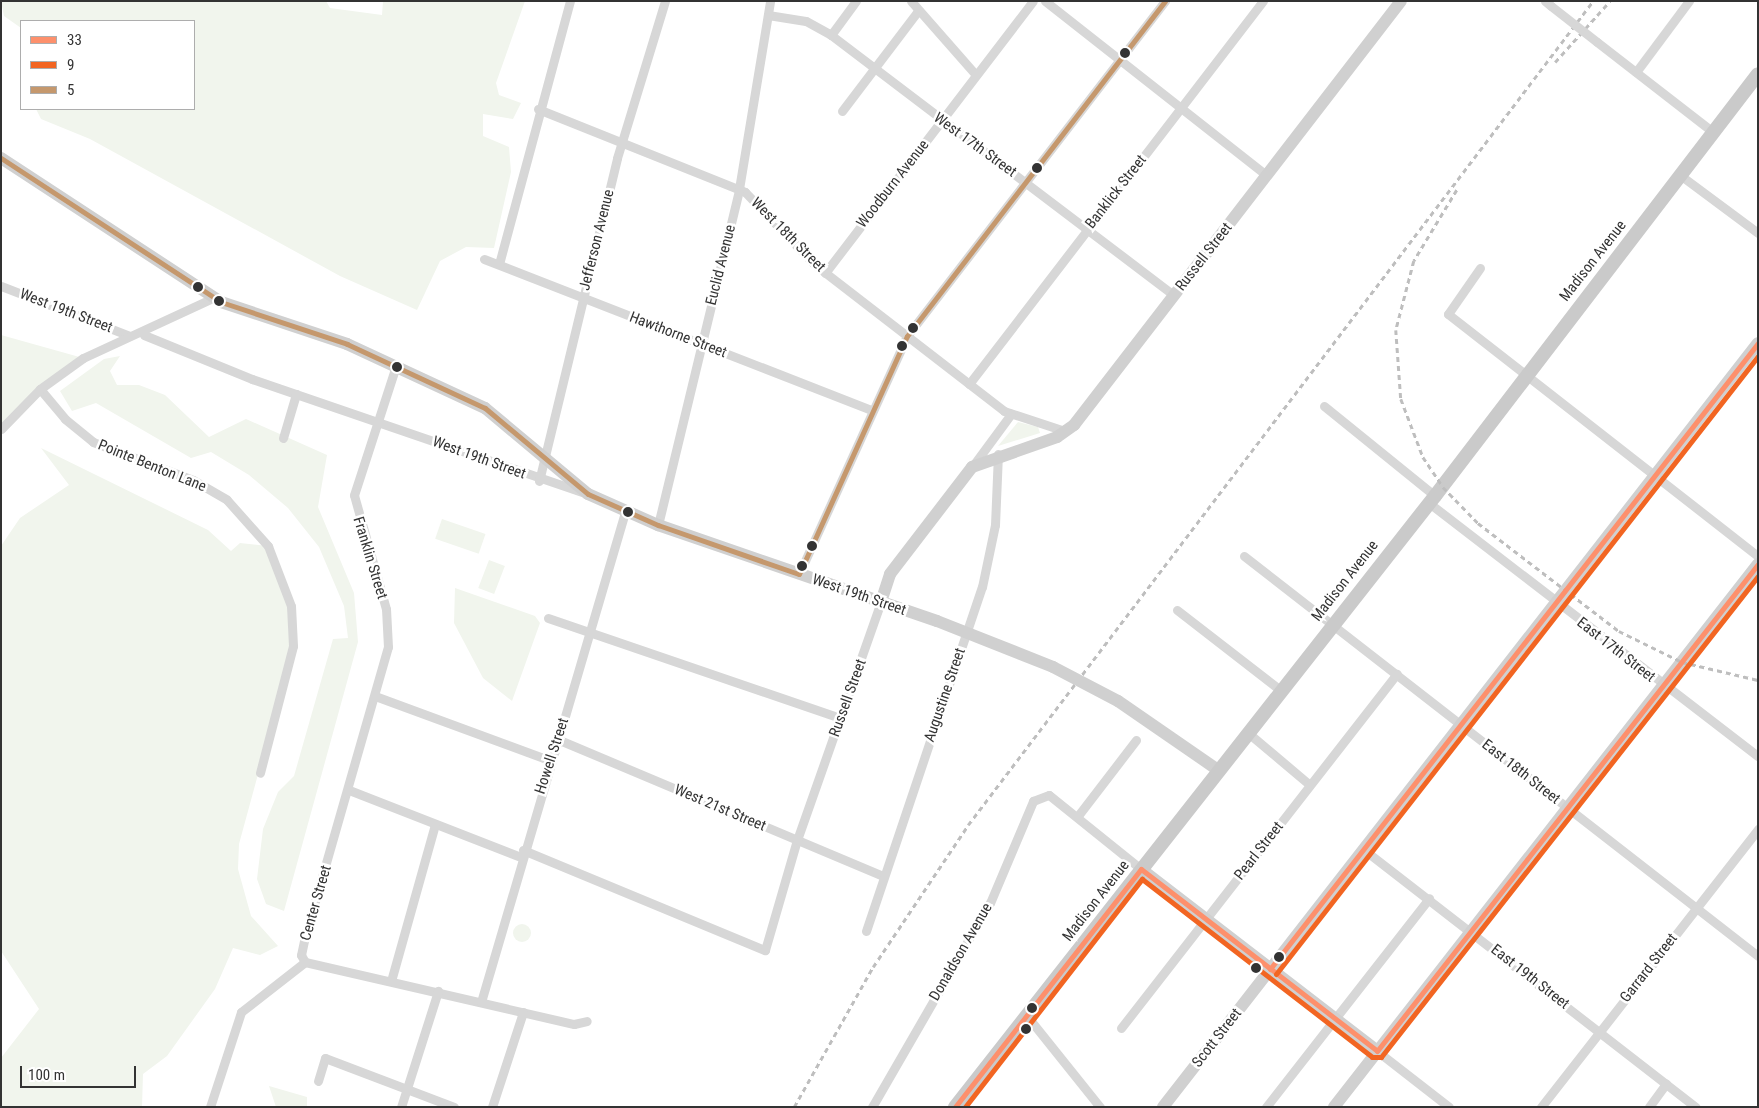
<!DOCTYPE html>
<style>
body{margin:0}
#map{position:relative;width:1759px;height:1108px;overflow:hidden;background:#fff;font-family:"Roboto Condensed",sans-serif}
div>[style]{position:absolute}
.green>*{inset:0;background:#f1f5ed;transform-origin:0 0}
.round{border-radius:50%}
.street>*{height:9px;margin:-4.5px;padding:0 4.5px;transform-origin:4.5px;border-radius:4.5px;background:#d7d7d7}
.secondary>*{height:12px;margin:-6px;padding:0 6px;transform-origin:6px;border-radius:6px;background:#d0d0d0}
.primary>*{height:14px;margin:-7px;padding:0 7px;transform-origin:7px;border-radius:7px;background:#cacaca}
.rail>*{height:2.5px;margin-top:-1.25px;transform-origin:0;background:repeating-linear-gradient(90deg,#bebebe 0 5px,transparent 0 9px)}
.street-bridge>*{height:9px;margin:-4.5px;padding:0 4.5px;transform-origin:4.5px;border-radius:4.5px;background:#d7d7d7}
.secondary-bridge>*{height:12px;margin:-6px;padding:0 6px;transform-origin:6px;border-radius:6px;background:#d0d0d0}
.bus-1>*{height:5px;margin:-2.5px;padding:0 2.5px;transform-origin:2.5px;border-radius:2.5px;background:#fd906c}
.bus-2>*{height:5px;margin:-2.5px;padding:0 2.5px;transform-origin:2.5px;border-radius:2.5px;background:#f26522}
.bus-3>*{height:5px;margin:-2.5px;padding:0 2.5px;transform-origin:2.5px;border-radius:2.5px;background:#c5986d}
.dots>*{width:14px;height:14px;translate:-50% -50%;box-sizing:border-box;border:2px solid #fff;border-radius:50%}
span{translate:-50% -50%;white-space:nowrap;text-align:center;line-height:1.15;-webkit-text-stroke:5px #fff;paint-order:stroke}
.street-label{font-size:15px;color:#333}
.frame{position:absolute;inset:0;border:2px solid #333;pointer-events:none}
.legend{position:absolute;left:20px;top:20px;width:175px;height:90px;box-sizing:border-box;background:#fff;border:1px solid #adadad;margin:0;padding:6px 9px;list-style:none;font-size:15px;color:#333}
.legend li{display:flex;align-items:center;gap:10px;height:25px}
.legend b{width:25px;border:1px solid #adadad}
.scale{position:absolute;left:20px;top:1066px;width:116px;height:22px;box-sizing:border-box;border:2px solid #333;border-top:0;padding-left:6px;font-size:15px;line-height:18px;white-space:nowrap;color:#333;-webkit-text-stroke:4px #fff;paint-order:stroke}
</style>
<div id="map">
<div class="green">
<i style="clip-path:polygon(1px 1px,326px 1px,330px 8px,382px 15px,383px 1px,525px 1px,496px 83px,499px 95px,521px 103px,513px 119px,483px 114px,483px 136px,509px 147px,511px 172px,494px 248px,466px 247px,440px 261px,417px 310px,340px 276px,90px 139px,41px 119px,36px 109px,194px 109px,194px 21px,21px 21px,21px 28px,4px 16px)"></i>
<i style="clip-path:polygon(1px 335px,83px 358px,1px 429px)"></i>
<i style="clip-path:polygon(120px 356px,110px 371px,117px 385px,139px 385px,165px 395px,209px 437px,246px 419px,327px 455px,318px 507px,354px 593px,358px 642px,284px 911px,266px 904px,257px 879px,263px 829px,278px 792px,294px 776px,333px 639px,348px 638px,344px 606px,319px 547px,288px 508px,249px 475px,211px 452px,191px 458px,96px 403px,72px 411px,60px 391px,104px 359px)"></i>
<i style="clip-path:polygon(1018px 422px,1038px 427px,1040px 433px,998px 446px)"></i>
<i style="clip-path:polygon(41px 448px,208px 530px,231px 551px,240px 543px,268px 546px,286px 588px,293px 646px,239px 844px,238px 869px,251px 916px,278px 946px,260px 955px,233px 948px,215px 989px,167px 1056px,143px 1074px,142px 1107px,1px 1107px,1px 1058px,39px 1009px,1px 951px,1px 546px,20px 518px,69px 485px)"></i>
<i style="left:442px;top:519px;width:46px;height:21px;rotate:19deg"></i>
<i style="left:489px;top:560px;width:17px;height:30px;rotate:21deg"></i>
<i style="clip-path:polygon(455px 588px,535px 616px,540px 623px,512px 701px,483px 678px,454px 623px)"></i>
<i class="round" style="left:513px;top:924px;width:18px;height:18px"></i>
<i style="clip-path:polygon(269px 1086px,307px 1097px,307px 1107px,276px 1107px)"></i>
</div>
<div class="street">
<i style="left:911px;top:1px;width:98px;rotate:48.7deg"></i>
<i style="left:1045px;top:1px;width:281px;rotate:38.2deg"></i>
<i style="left:1545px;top:1px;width:8px;rotate:40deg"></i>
<i style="left:768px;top:15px;width:38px;rotate:9deg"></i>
<i style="left:806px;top:21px;width:29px;rotate:29deg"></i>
<i style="left:831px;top:35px;width:430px;rotate:37.2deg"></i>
<i style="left:831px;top:35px;width:42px;rotate:-53.7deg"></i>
<i style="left:1597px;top:42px;width:147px;rotate:37.8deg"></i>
<i style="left:1636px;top:72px;width:89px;rotate:-53.3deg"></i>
<i style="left:538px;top:109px;width:223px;rotate:21.8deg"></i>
<i style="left:745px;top:192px;width:100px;rotate:46.2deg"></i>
<i style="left:814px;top:264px;width:240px;rotate:37.7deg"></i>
<i style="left:1004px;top:411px;width:64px;rotate:18.2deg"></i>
<i style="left:842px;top:111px;width:126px;rotate:-52.8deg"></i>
<i style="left:1680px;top:175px;width:97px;rotate:36.6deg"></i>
<i style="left:484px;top:259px;width:416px;rotate:21.3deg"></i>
<i style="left:499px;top:264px;width:272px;rotate:-74.9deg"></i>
<i style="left:1480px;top:268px;width:56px;rotate:124.8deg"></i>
<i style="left:1448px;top:314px;width:393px;rotate:38deg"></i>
<i style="left:825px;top:273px;width:342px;rotate:-52.6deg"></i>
<i style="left:1px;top:286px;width:138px;rotate:21.2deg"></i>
<i style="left:144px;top:335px;width:117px;rotate:22.2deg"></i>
<i style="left:252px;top:379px;width:355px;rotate:18.9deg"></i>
<i style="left:969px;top:384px;width:483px;rotate:-52.5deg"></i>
<i style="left:40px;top:389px;width:39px;rotate:50deg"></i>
<i style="left:65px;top:419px;width:36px;rotate:39deg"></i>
<i style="left:93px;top:442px;width:107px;rotate:20.8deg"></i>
<i style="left:193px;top:480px;width:39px;rotate:30deg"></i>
<i style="left:227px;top:500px;width:62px;rotate:48.3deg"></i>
<i style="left:268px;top:546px;width:64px;rotate:69deg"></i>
<i style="left:291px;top:606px;width:40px;rotate:87.1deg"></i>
<i style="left:293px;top:646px;width:131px;rotate:104.6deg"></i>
<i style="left:1324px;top:406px;width:143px;rotate:39deg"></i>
<i style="left:1px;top:429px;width:56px;rotate:-45.7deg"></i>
<i style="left:40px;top:389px;width:53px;rotate:-35.8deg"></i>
<i style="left:83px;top:358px;width:143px;rotate:-24.8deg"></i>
<i style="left:283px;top:438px;width:46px;rotate:-73.5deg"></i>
<i style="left:972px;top:467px;width:66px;rotate:-53.7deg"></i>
<i style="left:539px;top:481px;width:332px;rotate:-76.4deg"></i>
<i style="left:617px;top:158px;width:164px;rotate:-73deg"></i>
<i style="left:1429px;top:503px;width:415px;rotate:37.6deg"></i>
<i style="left:658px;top:525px;width:346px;rotate:-76.4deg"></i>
<i style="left:739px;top:189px;width:191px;rotate:-80.6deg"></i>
<i style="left:1244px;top:556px;width:651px;rotate:37.89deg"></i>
<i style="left:799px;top:574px;width:261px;rotate:-65.6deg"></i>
<i style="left:907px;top:336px;width:423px;rotate:-52.4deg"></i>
<i style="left:1177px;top:610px;width:130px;rotate:37.8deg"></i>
<i style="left:548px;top:618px;width:309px;rotate:18.9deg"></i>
<i style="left:375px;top:696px;width:185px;rotate:20.2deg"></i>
<i style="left:1247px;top:732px;width:82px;rotate:40.1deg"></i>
<i style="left:557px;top:739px;width:354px;rotate:22.8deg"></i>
<i style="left:349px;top:790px;width:185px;rotate:21.3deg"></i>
<i style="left:1077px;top:817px;width:97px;rotate:-52.5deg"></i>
<i style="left:1363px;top:849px;width:421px;rotate:37.8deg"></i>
<i style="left:523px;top:850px;width:262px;rotate:22.5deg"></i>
<i style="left:765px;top:950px;width:115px;rotate:-73.8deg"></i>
<i style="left:797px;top:840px;width:252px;rotate:-70.6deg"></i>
<i style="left:866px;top:931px;width:363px;rotate:-71.4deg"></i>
<i style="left:982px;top:587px;width:63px;rotate:-78.2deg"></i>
<i style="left:995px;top:525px;width:71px;rotate:-87.6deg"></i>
<i style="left:305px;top:962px;width:8px;rotate:-120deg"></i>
<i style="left:301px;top:955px;width:19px;rotate:-78deg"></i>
<i style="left:305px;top:936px;width:301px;rotate:-74deg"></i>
<i style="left:388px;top:647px;width:38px;rotate:-93deg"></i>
<i style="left:386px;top:609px;width:118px;rotate:-105.7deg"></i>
<i style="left:354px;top:495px;width:136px;rotate:-72deg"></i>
<i style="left:305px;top:962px;width:276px;rotate:13deg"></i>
<i style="left:574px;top:1024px;width:13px;rotate:-13deg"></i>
<i style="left:391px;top:981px;width:163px;rotate:-74.3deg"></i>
<i style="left:481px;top:1002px;width:511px;rotate:-73.62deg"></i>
<i style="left:1027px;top:1016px;width:117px;rotate:51.3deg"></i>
<i style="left:1121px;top:1028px;width:449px;rotate:-52.1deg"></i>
<i style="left:1377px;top:1051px;width:91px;rotate:37.9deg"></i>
<i style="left:318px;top:1081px;width:24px;rotate:-73deg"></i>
<i style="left:325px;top:1058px;width:138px;rotate:20.8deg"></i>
<i style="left:210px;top:1107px;width:100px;rotate:-71.9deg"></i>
<i style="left:241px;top:1012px;width:81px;rotate:-38deg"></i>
<i style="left:401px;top:1107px;width:122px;rotate:-72.3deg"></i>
<i style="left:492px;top:1107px;width:100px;rotate:-71.9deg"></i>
<i style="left:872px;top:1107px;width:236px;rotate:-60deg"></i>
<i style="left:990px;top:903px;width:111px;rotate:-67.1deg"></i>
<i style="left:1033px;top:801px;width:17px;rotate:-21deg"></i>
<i style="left:1049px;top:795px;width:118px;rotate:38.8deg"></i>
<i style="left:1266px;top:1107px;width:265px;rotate:-52deg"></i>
<i style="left:1541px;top:1107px;width:353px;rotate:-52deg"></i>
<i style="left:1649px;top:1107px;width:29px;rotate:-54deg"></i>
</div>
<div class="secondary">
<i style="left:1px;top:158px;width:263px;rotate:33.2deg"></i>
<i style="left:221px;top:302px;width:133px;rotate:18.4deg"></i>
<i style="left:347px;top:344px;width:152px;rotate:24.9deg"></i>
<i style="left:485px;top:408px;width:134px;rotate:39.9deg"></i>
<i style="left:588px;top:494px;width:77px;rotate:23.9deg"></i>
<i style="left:658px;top:525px;width:295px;rotate:19deg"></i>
<i style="left:937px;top:621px;width:125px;rotate:21.6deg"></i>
<i style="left:881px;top:602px;width:29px;rotate:-72deg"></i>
<i style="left:890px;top:574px;width:135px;rotate:-52.5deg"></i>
<i style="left:972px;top:467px;width:90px;rotate:-19.4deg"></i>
<i style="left:1057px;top:437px;width:21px;rotate:-35deg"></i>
<i style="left:1074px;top:425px;width:535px;rotate:-52.36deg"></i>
<i style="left:1118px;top:701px;width:121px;rotate:34.6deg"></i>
<i style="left:1141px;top:869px;width:298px;rotate:37.6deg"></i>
<i style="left:1163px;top:1107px;width:968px;rotate:-52.09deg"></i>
<i style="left:1334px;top:1107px;width:689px;rotate:-52.02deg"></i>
</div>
<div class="primary">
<i style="left:955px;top:1107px;width:777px;rotate:-51.85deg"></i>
<i style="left:1435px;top:496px;width:531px;rotate:-52.57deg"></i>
</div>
<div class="rail">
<i style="left:1555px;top:62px;width:82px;rotate:-48deg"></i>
<i style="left:1457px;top:190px;width:83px;rotate:121.2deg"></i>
<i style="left:1414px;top:261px;width:71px;rotate:104.6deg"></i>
<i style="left:1396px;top:330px;width:69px;rotate:85.9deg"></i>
<i style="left:1401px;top:399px;width:62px;rotate:69.2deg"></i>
<i style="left:1423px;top:457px;width:36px;rotate:56deg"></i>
<i style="left:1443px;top:487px;width:50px;rotate:45.8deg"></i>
<i style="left:1478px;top:523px;width:178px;rotate:37.5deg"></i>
<i style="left:1619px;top:631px;width:70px;rotate:26.2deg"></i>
<i style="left:1682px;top:662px;width:78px;rotate:13.3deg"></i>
<i style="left:794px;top:1107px;width:161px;rotate:-60.6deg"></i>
<i style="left:873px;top:967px;width:171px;rotate:-56.2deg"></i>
<i style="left:968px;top:825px;width:1034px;rotate:-52.82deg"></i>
</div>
<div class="street-bridge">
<i style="left:1551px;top:6px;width:58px;rotate:38deg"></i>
</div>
<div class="secondary-bridge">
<i style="left:1053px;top:667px;width:73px;rotate:27.6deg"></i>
</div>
<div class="bus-1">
<i style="left:1270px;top:969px;width:794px;rotate:-52.06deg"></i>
<i style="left:955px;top:1107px;width:302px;rotate:-52deg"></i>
<i style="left:1141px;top:869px;width:298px;rotate:37.6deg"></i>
<i style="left:1377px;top:1051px;width:618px;rotate:-51.96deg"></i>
</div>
<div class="bus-2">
<i style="left:1276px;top:974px;width:784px;rotate:-52.05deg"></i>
<i style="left:965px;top:1107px;width:289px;rotate:-52.2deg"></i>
<i style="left:1142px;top:879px;width:291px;rotate:37.7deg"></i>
<i style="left:1372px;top:1057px;width:9px"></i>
<i style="left:1381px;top:1057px;width:611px;rotate:-51.91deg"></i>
</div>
<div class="bus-3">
<i style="left:1px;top:158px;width:263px;rotate:33.2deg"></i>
<i style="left:221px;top:302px;width:133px;rotate:18.4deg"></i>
<i style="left:347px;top:344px;width:152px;rotate:24.9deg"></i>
<i style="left:485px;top:408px;width:134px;rotate:39.9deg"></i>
<i style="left:588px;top:494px;width:77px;rotate:23.9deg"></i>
<i style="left:658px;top:525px;width:149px;rotate:19.2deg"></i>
<i style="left:799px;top:574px;width:261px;rotate:-65.6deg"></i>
<i style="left:907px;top:336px;width:423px;rotate:-52.4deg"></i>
</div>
<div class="dots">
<i style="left:1125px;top:53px;background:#333"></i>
<i style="left:1037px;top:168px;background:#333"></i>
<i style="left:198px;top:287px;background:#333"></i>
<i style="left:219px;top:301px;background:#333"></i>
<i style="left:913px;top:328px;background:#333"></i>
<i style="left:902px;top:346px;background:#333"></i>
<i style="left:397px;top:367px;background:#333"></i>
<i style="left:628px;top:512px;background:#333"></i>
<i style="left:812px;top:546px;background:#333"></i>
<i style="left:802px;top:566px;background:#333"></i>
<i style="left:1279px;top:957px;background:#333"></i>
<i style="left:1256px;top:968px;background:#333"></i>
<i style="left:1032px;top:1008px;background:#333"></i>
<i style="left:1026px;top:1029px;background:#333"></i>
</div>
<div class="street-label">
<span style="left:975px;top:145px;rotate:36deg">West 17th Street</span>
<span style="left:893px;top:184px;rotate:-52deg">Woodburn Avenue</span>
<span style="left:1116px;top:192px;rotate:-52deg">Banklick Street</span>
<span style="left:788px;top:235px;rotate:45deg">West 18th Street</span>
<span style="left:597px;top:240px;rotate:-76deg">Jefferson Avenue</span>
<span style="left:1204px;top:257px;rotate:-52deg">Russell Street</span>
<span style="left:1593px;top:261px;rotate:-52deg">Madison Avenue</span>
<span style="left:721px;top:265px;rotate:-76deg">Euclid Avenue</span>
<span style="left:66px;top:311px;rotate:21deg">West 19th Street</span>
<span style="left:678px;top:335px;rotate:21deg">Hawthorne Street</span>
<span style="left:479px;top:458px;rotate:20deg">West 19th Street</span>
<span style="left:152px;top:466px;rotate:22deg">Pointe Benton Lane</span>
<span style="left:370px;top:558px;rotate:73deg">Franklin Street</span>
<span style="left:1345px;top:581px;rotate:-52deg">Madison Avenue</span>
<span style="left:859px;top:595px;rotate:19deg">West 19th Street</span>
<span style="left:1616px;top:650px;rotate:38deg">East 17th Street</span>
<span style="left:945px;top:695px;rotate:-71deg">Augustine Street</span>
<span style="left:848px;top:698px;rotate:-70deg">Russell Street</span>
<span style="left:552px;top:756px;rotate:-72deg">Howell Street</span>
<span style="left:1521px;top:772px;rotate:38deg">East 18th Street</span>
<span style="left:720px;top:808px;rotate:23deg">West 21st Street</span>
<span style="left:1259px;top:851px;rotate:-52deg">Pearl Street</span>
<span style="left:1096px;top:901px;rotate:-52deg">Madison Avenue</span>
<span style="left:316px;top:903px;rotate:-74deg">Center Street</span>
<span style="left:961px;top:952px;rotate:-60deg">Donaldson Avenue</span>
<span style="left:1649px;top:968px;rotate:-52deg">Garrard Street</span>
<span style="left:1530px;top:977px;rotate:38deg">East 19th Street</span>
<span style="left:1217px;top:1038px;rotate:-52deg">Scott Street</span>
</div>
<div class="frame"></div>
<ul class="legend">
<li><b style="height:6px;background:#fd906c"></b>33</li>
<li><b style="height:6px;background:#f26522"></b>9</li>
<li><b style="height:6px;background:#c5986d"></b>5</li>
</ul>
<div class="scale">100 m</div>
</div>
